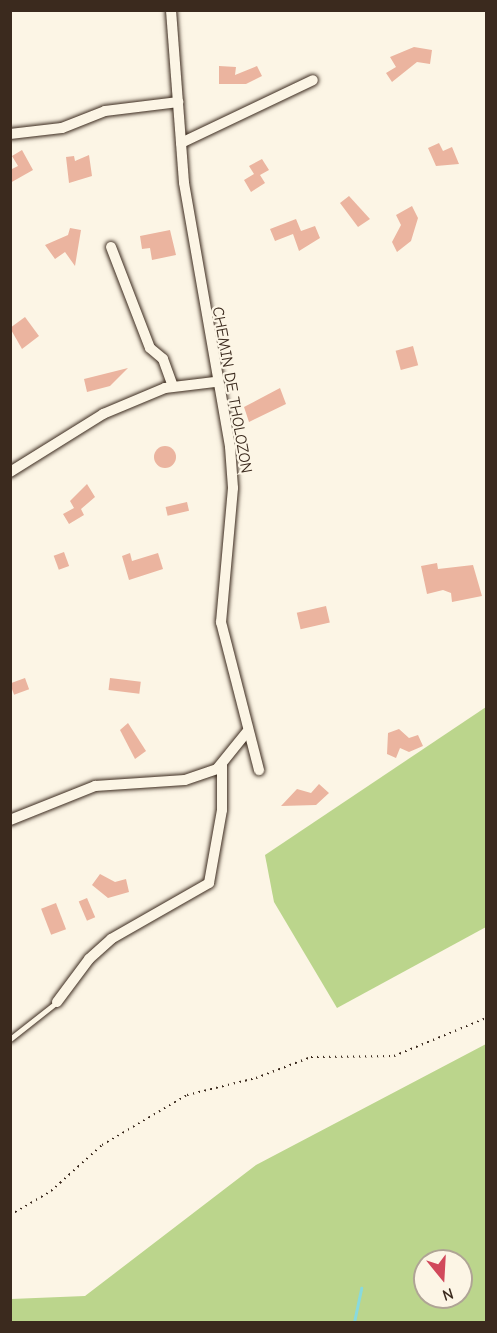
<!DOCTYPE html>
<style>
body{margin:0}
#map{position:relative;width:497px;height:1333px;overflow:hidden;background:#fcf5e5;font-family:"Comic Neue",sans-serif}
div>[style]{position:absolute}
.green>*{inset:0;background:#bbd58c}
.stream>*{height:3px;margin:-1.5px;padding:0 1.5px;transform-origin:1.5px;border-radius:1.5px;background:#88dade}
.building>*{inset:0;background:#ebb49f;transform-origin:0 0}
.round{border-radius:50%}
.path>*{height:2px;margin-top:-1px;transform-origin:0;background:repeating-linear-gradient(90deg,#3b2a1e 0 1.5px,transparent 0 6px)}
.roads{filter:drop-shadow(0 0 2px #3b2a1e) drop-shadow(0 0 2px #3b2a1e)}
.lane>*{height:5px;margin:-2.5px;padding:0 2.5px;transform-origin:2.5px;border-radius:2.5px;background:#fcf5e5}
.street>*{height:10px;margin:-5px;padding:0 5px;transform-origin:5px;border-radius:5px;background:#fcf5e5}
span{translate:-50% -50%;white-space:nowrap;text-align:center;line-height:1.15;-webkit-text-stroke:4.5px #fcf5e5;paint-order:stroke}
.street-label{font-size:16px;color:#3b2a1e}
.frame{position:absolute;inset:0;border:12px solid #3b2a1e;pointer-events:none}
.north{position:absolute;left:413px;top:1249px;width:60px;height:60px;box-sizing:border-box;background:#fcf5e5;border:2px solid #afa495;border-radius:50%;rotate:162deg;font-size:16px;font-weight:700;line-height:24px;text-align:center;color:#3b2a1e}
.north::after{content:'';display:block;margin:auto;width:21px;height:27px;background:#d1495b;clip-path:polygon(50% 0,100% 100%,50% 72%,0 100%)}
</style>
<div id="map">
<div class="green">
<i style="clip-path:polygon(486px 707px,486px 927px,337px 1008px,274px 902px,265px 855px)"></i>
<i style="clip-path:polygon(evenodd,486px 1044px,486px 1322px,11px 1322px,11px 1299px,85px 1296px,256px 1165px,486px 1044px,425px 1261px,461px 1261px,461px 1297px,425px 1297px,425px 1261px)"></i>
</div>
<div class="stream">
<i style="left:354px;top:1322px;width:35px;rotate:-78deg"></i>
</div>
<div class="building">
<i style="clip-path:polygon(414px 47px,432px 50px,430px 64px,417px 62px,392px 82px,386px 73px,396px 67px,390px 57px)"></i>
<i style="clip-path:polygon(219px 66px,236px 67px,235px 75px,257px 66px,262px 76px,246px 84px,219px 84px)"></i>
<i style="clip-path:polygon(439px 143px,443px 151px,452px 147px,459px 164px,436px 166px,428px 148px)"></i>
<i style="clip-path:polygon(22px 150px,33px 170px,10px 183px,10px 170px,18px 166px,12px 156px)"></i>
<i style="clip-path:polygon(89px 155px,92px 176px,69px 183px,66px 157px,74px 156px,75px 161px)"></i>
<i style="clip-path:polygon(262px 159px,269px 170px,260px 175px,265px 183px,251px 192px,244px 180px,254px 174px,249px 166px)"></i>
<i style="clip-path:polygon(349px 196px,370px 219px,358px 227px,340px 203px)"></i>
<i style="clip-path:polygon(412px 206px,418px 218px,411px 241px,397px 252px,392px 242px,401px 225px,396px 215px)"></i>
<i style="clip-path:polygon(296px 219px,301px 231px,315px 226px,320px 238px,299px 251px,293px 234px,275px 241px,270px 229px)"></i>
<i style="clip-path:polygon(70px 228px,81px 230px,75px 266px,65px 252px,55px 259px,45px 245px,68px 235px)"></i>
<i style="clip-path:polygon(170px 230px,176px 255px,152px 260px,150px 248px,142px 249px,140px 236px)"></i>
<i style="clip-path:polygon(25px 317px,39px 336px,22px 349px,10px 328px)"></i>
<i style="left:413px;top:346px;width:20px;height:18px;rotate:75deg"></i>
<i style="clip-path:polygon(128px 368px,110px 386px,87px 392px,84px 379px)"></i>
<i style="clip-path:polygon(280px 388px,286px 404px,249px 422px,244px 407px)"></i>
<i class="round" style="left:154px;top:446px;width:22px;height:22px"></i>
<i style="clip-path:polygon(87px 484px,95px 497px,81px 509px,84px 515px,69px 524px,63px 514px,74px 508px,70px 501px)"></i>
<i style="left:187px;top:502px;width:9px;height:22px;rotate:77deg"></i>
<i style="left:64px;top:552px;width:15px;height:11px;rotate:70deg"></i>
<i style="clip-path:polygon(130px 553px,132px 561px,158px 553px,163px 569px,129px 580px,122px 556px)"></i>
<i style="clip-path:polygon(437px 563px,438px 569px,473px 565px,482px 596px,452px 602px,451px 593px,443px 590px,427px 594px,421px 566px)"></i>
<i style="left:326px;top:606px;width:17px;height:30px;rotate:77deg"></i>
<i style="left:25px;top:678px;width:12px;height:16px;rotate:70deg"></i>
<i style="left:110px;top:678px;width:31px;height:12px;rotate:7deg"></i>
<i style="clip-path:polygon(128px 723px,146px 751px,135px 759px,120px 730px)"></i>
<i style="clip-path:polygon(399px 729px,409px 738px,418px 735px,423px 746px,409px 752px,400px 748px,396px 758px,387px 754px,388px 733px)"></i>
<i style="clip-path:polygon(319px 784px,329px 793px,316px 805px,281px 806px,297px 789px,311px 793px)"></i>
<i style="clip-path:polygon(100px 874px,115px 882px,126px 879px,129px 892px,108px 898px,92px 885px)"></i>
<i style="left:87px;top:898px;width:21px;height:9px;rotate:67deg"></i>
<i style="left:56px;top:903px;width:28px;height:16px;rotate:69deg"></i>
</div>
<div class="path">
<i style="left:10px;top:1215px;width:48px;rotate:-30.3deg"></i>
<i style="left:51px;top:1191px;width:69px;rotate:-42deg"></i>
<i style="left:102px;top:1145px;width:99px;rotate:-30.5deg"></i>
<i style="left:187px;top:1095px;width:71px;rotate:-13.8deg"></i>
<i style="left:256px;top:1078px;width:59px;rotate:-20.9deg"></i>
<i style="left:311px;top:1057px;width:83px;rotate:-0.7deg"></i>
<i style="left:394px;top:1056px;width:100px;rotate:-22.4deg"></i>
</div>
<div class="roads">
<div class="lane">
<i style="left:10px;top:1039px;width:60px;rotate:-38.2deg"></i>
</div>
<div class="street">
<i style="left:171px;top:10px;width:173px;rotate:85.7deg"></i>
<i style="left:184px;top:183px;width:268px;rotate:80.1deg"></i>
<i style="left:230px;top:447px;width:41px;rotate:85.8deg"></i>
<i style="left:233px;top:488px;width:135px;rotate:95.1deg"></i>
<i style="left:221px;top:622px;width:153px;rotate:75.6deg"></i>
<i style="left:10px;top:134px;width:52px;rotate:-6.6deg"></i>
<i style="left:62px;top:128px;width:46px;rotate:-21.6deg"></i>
<i style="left:105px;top:111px;width:74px;rotate:-7deg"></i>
<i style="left:181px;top:143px;width:146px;rotate:-25.5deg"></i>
<i style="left:111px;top:247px;width:108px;rotate:68.9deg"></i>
<i style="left:150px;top:348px;width:17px;rotate:40deg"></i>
<i style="left:163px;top:359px;width:29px;rotate:70deg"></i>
<i style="left:10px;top:472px;width:110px;rotate:-31.9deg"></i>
<i style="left:103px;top:414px;width:67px;rotate:-22.8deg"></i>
<i style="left:165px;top:388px;width:50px;rotate:-6.8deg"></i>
<i style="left:10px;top:820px;width:92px;rotate:-21.8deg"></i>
<i style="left:95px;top:786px;width:90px;rotate:-3.8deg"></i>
<i style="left:185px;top:780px;width:34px;rotate:-19deg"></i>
<i style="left:217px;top:769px;width:48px;rotate:-51deg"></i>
<i style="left:57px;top:1002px;width:54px;rotate:-53.3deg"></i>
<i style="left:89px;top:959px;width:30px;rotate:-42deg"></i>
<i style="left:111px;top:939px;width:113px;rotate:-29.7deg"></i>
<i style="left:209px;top:883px;width:74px;rotate:-79.9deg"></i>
<i style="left:222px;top:810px;width:46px;rotate:-90deg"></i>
</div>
</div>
<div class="street-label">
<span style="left:232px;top:390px;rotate:80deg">CHEMIN DE THOLOZON</span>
</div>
<div class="frame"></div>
<div class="north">N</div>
</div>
